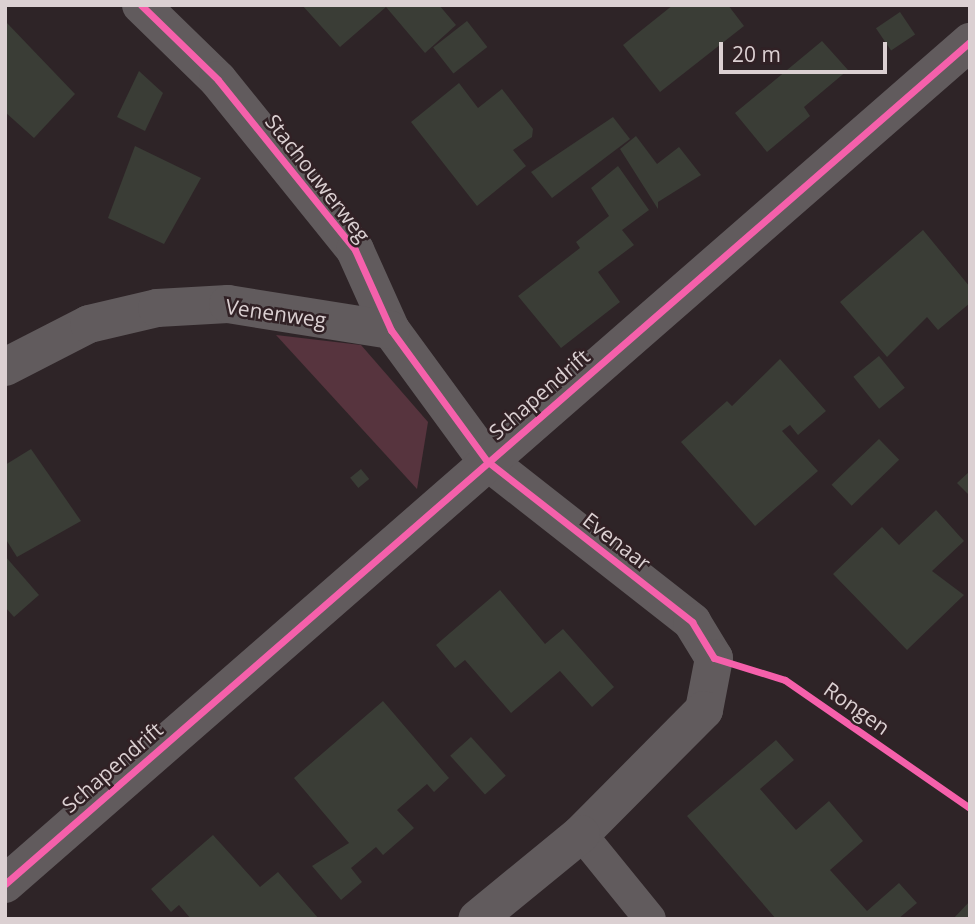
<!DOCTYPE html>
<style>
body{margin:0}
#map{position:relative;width:975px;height:924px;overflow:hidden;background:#2e2427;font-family:"Open Sans",sans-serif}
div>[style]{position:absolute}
.green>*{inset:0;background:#57343e}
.building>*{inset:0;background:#3a3d36;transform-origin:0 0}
.lane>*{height:32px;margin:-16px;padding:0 16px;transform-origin:16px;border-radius:16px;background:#615b5d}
.street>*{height:38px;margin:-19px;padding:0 19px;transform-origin:19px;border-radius:19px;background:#615b5d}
.cycleway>*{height:7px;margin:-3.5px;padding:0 3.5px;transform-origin:3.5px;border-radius:3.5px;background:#f560ab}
span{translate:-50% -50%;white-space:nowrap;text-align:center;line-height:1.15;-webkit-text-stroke:5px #312125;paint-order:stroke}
.street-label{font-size:21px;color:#dbd0d2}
.frame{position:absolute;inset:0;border:7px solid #dbd0d2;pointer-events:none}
.scale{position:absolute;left:719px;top:42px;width:168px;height:32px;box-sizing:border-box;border:4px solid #dbd0d2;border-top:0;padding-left:9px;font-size:21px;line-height:24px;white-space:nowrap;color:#dbd0d2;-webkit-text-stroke:5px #312125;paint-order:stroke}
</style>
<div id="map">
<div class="green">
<i style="clip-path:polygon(276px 335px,361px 345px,428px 422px,417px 489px)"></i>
</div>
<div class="building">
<i style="clip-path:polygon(302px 5px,439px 5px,456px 25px,425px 53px,386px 7px,340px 47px)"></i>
<i style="clip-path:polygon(673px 5px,728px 5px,744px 26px,660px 92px,623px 45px)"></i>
<i style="left:900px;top:12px;width:27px;height:29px;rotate:56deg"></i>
<i style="left:467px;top:21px;width:33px;height:43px;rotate:52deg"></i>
<i style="clip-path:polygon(7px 23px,75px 94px,34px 138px,5px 112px)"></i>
<i style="clip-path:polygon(822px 41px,848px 70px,804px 107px,810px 116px,767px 152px,735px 113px)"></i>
<i style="clip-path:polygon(139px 71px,163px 93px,145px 131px,117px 117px)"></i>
<i style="clip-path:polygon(459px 83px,478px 108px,502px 89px,533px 129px,532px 137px,513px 150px,526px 166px,477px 206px,411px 122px)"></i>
<i style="clip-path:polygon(613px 117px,630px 139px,552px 198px,531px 172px)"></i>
<i style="clip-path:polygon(636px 136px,657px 164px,679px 147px,701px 175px,658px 202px,658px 209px,620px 149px)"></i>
<i style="clip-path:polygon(135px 146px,201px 178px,164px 244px,108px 218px)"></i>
<i style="clip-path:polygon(618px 166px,649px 210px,622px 230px,634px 245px,598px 272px,620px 302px,561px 348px,518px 296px,580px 248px,576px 242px,609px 216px,591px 188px)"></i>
<i style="clip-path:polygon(923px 230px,970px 287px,970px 303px,938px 330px,927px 317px,887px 357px,840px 302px)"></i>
<i style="left:879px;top:356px;width:41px;height:33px;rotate:51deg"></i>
<i style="clip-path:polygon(780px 359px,826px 411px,798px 435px,790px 425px,782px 431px,818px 471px,755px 526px,681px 442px,727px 401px,732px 406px)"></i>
<i style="left:879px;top:439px;width:29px;height:66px;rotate:46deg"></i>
<i style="clip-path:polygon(31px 449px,81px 521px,17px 557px,5px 538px,5px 465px)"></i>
<i style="left:361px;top:469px;width:13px;height:14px;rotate:51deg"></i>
<i style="clip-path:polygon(970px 471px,970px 496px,957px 483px)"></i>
<i style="clip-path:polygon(936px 510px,964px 541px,932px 571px,964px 595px,907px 650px,833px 574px,882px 527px,899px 545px)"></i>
<i style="clip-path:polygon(5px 556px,39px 595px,14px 617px,5px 607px)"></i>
<i style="clip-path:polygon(500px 590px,545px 644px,563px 629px,614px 687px,592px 707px,560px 671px,511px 713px,465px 660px,455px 668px,436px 645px)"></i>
<i style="clip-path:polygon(383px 701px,449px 778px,434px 792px,427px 784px,397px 810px,414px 828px,383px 855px,376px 847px,351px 868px,362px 882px,341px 900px,312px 866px,349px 843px,294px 778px)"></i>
<i style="left:471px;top:737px;width:52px;height:28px;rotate:48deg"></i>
<i style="clip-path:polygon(776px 740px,794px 760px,760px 789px,796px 830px,829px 801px,863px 841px,830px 870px,867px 911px,899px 883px,917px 903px,898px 919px,776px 919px,687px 816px)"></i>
<i style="clip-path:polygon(213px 835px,260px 887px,278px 872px,319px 919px,191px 919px,179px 905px,171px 912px,151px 889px)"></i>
<i style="clip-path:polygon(970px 901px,970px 919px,953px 919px)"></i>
</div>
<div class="lane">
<i style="left:581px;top:834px;width:109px;rotate:50.9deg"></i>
</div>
<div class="street">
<i style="left:141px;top:5px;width:107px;rotate:44.2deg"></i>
<i style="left:218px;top:80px;width:218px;rotate:51.1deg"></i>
<i style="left:355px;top:250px;width:88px;rotate:65.8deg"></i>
<i style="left:391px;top:330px;width:162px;rotate:53.8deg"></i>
<i style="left:487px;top:461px;width:261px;rotate:38.1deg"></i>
<i style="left:692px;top:622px;width:42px;rotate:58.6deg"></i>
<i style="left:714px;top:658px;width:53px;rotate:100.9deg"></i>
<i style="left:704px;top:710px;width:175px;rotate:134.8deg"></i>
<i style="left:581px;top:834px;width:134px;rotate:140.7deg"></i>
<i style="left:5px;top:367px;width:94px;rotate:-27.1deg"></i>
<i style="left:89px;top:324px;width:70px;rotate:-13.2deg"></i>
<i style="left:157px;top:308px;width:71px;rotate:-3.2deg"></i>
<i style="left:228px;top:304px;width:165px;rotate:9.1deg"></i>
<i style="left:5px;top:884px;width:1281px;rotate:-41.11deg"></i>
</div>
<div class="cycleway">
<i style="left:141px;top:5px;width:107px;rotate:44.2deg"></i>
<i style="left:218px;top:80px;width:218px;rotate:51.1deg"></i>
<i style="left:355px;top:250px;width:88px;rotate:65.8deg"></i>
<i style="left:391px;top:330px;width:162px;rotate:53.8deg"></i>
<i style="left:487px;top:461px;width:261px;rotate:38.1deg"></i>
<i style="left:692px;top:622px;width:42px;rotate:58.6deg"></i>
<i style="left:714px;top:658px;width:74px;rotate:17.2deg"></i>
<i style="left:785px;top:680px;width:225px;rotate:34.7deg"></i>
<i style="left:5px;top:884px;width:1281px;rotate:-41.11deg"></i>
</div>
<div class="street-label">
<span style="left:318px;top:178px;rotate:52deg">Stachouwerweg</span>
<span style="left:276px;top:313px;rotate:8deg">Venenweg</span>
<span style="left:539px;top:394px;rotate:-41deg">Schapendrift</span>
<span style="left:617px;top:541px;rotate:38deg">Evenaar</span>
<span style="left:857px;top:708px;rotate:35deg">Rongen</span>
<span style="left:112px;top:767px;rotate:-41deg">Schapendrift</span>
</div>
<div class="frame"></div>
<div class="scale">20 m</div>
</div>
